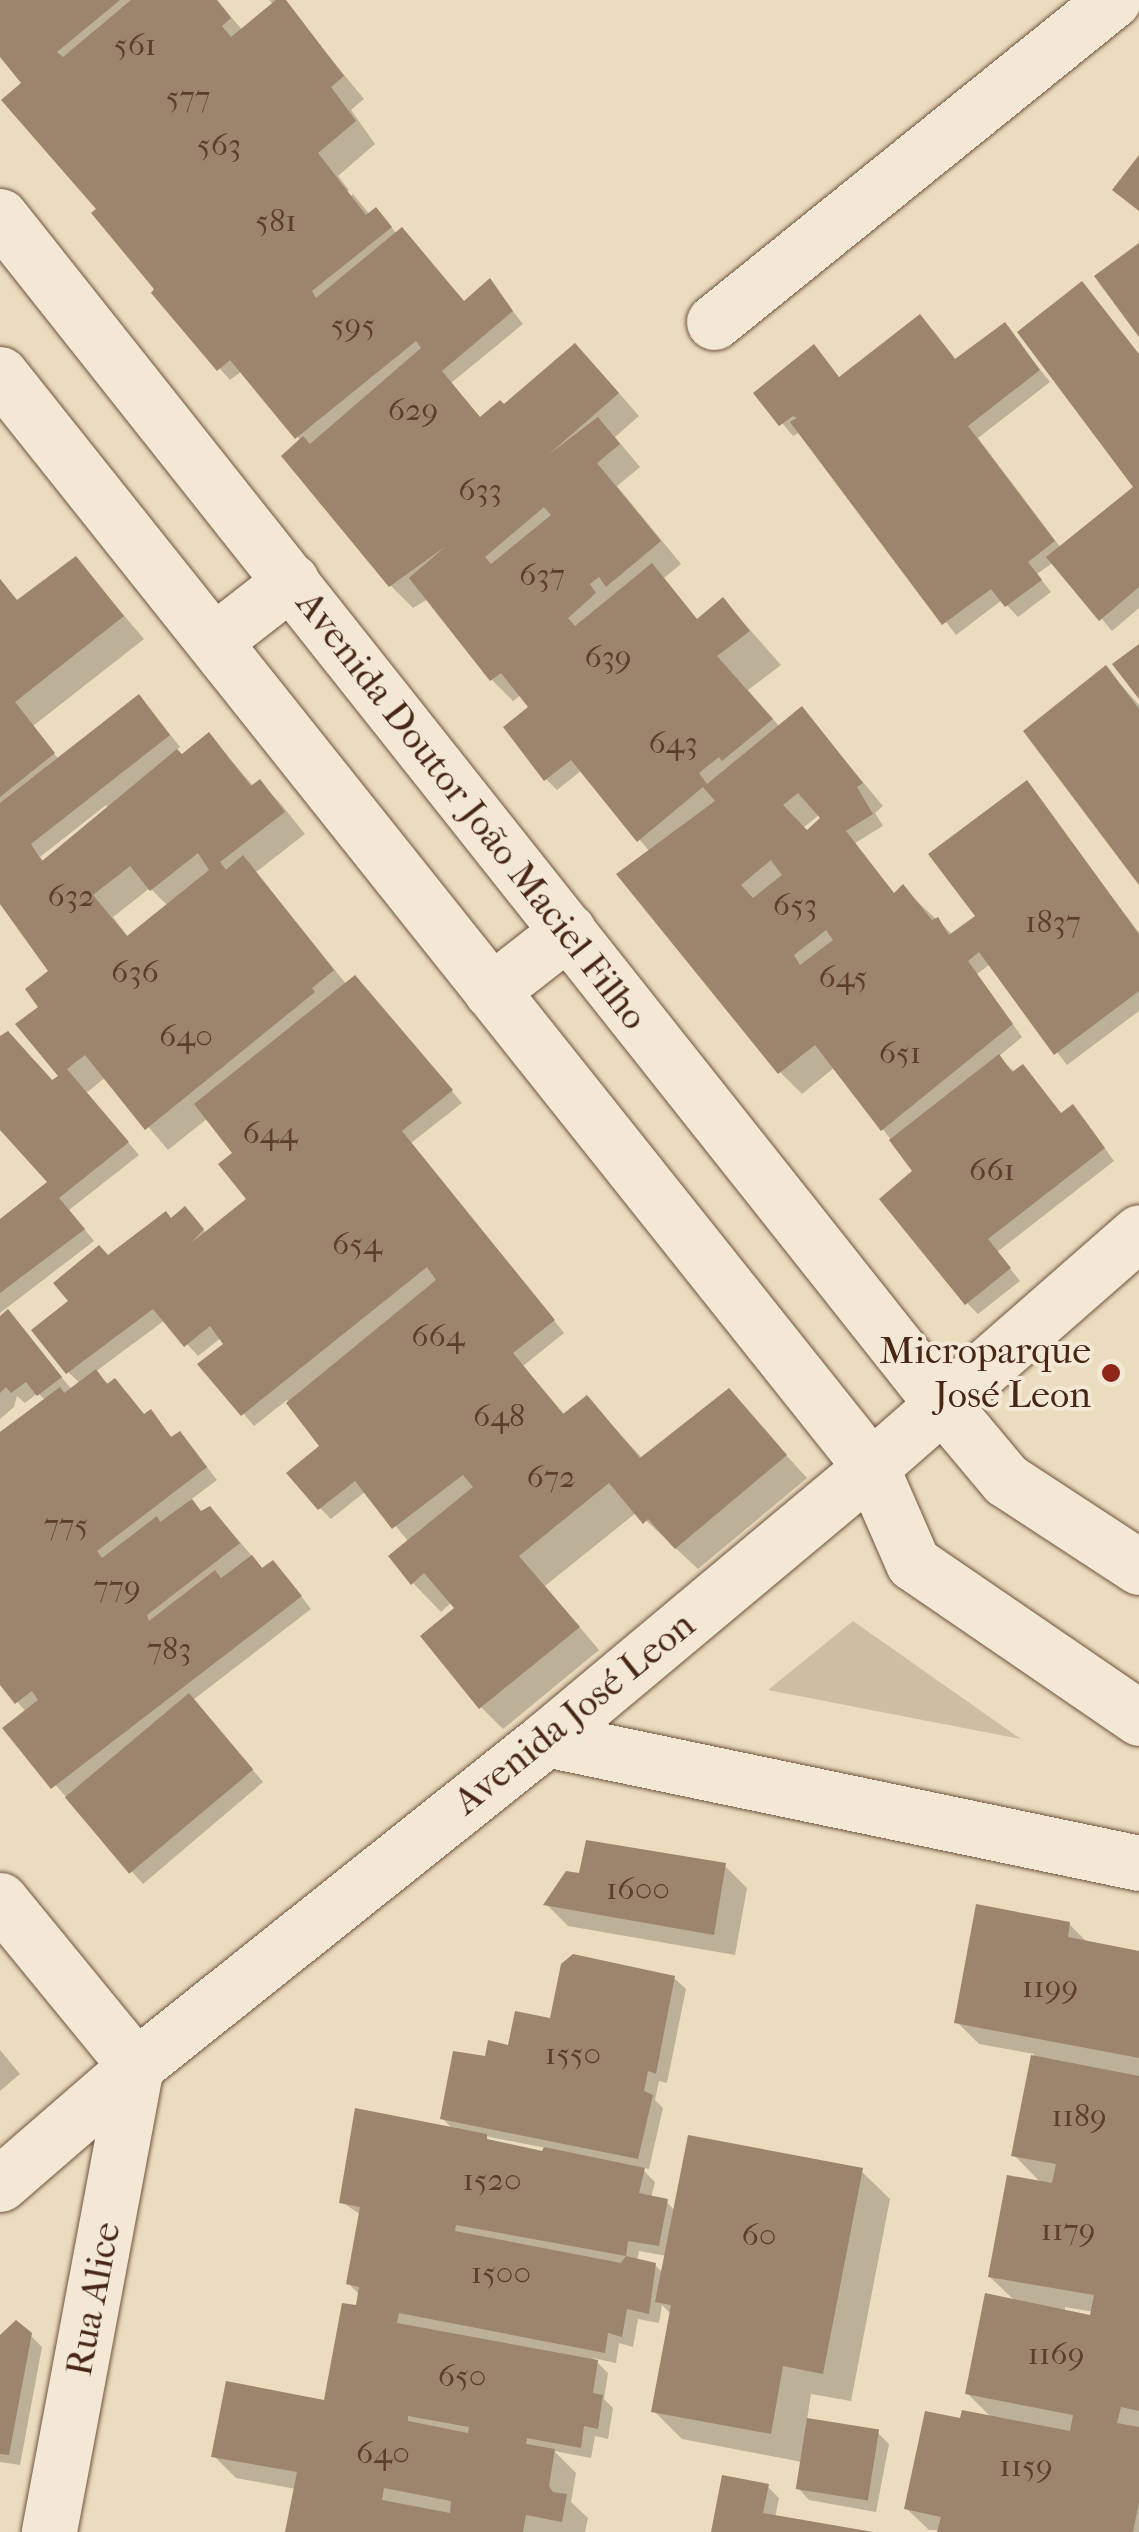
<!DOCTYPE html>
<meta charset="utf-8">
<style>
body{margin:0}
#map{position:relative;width:1139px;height:2532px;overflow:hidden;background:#ebdcbe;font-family:"IM FELL French Canon",serif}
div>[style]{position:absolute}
.green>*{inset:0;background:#cfbda1}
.shadow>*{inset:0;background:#0003}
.building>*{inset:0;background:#9d846d;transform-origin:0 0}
.roads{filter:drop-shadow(0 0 2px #71533f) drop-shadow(0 0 2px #71533f)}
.street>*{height:55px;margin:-27.5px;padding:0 27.5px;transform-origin:27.5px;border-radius:27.5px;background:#f2e8d5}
.secondary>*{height:55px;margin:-27.5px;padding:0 27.5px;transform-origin:27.5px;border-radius:27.5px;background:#f2e8d5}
.dots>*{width:28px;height:28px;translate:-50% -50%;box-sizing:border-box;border:5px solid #f2e8d5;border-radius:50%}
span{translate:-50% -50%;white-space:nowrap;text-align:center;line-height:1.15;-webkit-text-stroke:8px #f2e8d5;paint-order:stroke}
.number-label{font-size:32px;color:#5d3d2b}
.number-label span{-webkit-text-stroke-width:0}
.street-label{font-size:38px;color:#482515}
.poi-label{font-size:38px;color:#482515}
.right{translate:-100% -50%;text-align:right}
</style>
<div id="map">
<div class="green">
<i style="clip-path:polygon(853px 1621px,1021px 1739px,768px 1690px)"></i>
</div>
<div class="shadow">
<i style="clip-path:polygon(0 0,217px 0,243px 31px,274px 5px,269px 0,283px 0,364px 99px,351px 110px,375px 144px,338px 176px,349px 190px,185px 329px,95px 213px,99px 210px,25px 83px,0 52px)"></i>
<i style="clip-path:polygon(evenodd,353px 194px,370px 215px,387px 222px,397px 234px,402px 230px,465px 302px,490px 282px,523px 324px,451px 383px,481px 420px,597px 368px,639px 416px,615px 437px,640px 467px,617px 486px,681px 564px,664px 578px,698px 621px,734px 612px,781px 665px,748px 690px,780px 727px,802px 709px,883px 806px,875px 813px,883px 826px,855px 843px,894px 894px,903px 888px,954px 936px,978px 917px,1027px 784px,1139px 933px,1139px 1011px,1067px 1065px,990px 964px,977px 974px,1022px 1037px,998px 1057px,1063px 1115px,1084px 1119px,1114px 1161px,997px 1252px,1020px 1281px,978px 1314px,967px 1303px,915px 1171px,835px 1067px,802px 1094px,780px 1072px,674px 940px,650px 852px,582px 770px,557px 790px,546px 779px,532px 707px,522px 694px,513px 701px,492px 680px,428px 599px,413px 608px,391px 586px,347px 534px,301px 441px,242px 371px,230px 380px,188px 333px,353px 194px,820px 814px,824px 818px,807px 833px,803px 828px,820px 814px)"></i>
<i style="clip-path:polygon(1004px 325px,1050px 382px,978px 438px,1061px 548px,1137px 487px,1139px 354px,1139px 608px,1112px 631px,1054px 562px,1037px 574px,1051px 592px,1018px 617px,1002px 600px,956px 635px,801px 432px,793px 436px,757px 393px,840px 379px,932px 329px,957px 361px)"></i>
<i style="clip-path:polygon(evenodd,76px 559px,144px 639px,33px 726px,59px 760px,150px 709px,180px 747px,175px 751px,181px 757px,209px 735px,254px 787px,260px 782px,281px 804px,305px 834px,256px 872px,347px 985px,366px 990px,462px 1103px,411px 1143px,564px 1333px,523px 1366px,565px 1415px,587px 1398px,643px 1459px,745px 1410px,807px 1478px,698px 1569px,637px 1512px,545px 1586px,599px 1650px,503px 1729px,481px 1707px,457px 1609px,452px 1602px,441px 1612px,413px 1583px,409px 1542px,366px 1491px,331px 1519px,320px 1508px,323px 1447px,287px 1400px,254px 1426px,201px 1364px,226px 1344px,221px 1338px,198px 1356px,165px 1320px,95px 1372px,145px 1416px,150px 1412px,173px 1439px,191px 1446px,217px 1480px,189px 1501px,202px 1514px,221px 1520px,264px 1570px,284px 1574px,311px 1609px,193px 1700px,263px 1782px,143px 1884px,5px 1728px,26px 1712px,0 1681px,0 1432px,46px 1401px,38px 1393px,25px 1403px,17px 1396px,14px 1407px,0 1419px,0 1319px,19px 1324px,72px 1390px,81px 1384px,68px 1372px,71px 1302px,108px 1258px,172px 1220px,196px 1221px,207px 1234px,250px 1200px,236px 1153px,208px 1118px,168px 1150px,106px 1077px,86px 1093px,139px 1155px,69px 1210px,94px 1241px,0 1313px,0 1222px,50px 1183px,0 1126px,0 1040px,36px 1062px,54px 1082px,62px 1076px,41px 1007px,51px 971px,0 901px,0 579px,18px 602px,76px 559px,106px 805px,109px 809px,45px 862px,40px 857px,106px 805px,76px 559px,150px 888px,168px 906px,129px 938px,113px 917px,150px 888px)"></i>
<i style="clip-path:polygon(1106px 668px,1139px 705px,1139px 880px)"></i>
<i style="clip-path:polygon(725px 1866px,747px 1888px,735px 1955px,568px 1926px,547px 1905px,581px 1876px)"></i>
<i style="clip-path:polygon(evenodd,1069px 1924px,1088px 1943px,1139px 1954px,1139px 2532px,929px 2530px,907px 2509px,962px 2420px,993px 2419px,968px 2394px,1016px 2302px,990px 2277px,1042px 2184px,1014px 2155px,1034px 2054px,979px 2044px,957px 2022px,1069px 1924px,1065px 2307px,1094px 2312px,1092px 2317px,1065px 2312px,1065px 2307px)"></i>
<i style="clip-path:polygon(evenodd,674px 1978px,686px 1989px,667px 2083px,659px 2081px,655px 2100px,663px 2108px,649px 2169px,640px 2167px,655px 2182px,651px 2198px,666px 2201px,675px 2211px,861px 2171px,890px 2199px,851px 2401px,811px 2394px,807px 2420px,878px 2433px,889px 2444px,876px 2512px,809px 2500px,798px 2488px,802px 2462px,682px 2439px,654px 2411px,672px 2315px,662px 2305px,659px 2323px,638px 2319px,633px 2347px,619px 2343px,616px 2363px,593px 2358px,608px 2373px,604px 2399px,613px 2408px,608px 2439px,595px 2436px,591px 2458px,554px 2451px,576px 2473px,571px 2502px,588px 2518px,585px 2532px,288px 2532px,296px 2489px,236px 2478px,214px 2456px,334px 2407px,360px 2295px,348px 2283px,361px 2215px,342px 2202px,454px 2130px,442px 2118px,487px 2059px,552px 2020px,674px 1978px,485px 2136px,546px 2148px,544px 2154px,492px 2143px,485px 2136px,674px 1978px,639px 2251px,667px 2256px,663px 2273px,655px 2265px,637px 2261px,639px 2251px)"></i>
<i style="clip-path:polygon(0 2050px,20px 2074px,0 2091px)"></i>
<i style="clip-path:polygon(30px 2335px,42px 2347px,20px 2465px,0 2462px,0 2338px)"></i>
<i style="clip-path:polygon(767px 2486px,779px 2498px,775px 2518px,864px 2532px,714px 2532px)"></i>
</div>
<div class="building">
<i style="clip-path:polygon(evenodd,0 0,120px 0,57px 52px,63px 57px,131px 0,217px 0,231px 18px,222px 26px,231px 37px,276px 0,286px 0,344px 76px,331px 87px,356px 121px,318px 153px,366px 215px,376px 207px,392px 227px,312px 291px,316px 298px,402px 227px,464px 301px,490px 278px,513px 311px,442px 371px,480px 417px,500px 400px,504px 404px,575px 343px,619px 393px,548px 455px,598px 417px,620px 444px,597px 463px,661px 541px,606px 587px,599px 577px,590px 584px,596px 593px,568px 618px,575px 626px,652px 563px,697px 619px,723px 597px,750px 631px,717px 656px,773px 719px,722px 761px,719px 757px,699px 773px,707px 784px,802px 706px,863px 783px,857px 787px,873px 814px,846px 831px,894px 893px,903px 884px,932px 920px,938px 917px,949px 935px,975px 916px,928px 854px,1027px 780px,1139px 934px,1139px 991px,1054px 1055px,979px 952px,968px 961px,1013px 1024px,881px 1131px,815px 1045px,778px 1074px,616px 874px,715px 801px,703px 787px,637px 842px,571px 760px,544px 781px,503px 727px,528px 707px,501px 673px,490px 681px,409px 578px,446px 546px,389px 587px,281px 456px,303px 436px,310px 444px,421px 348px,416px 341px,295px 439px,230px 360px,217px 371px,151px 293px,154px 289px,91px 213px,96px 209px,1px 100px,21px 83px,0 57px,0 0,544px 507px,551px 515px,491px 564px,485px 557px,544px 507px,0 0,798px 793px,820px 818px,807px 830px,783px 805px,798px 793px,0 0,771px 860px,782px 875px,753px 898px,741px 885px,771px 860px,0 0,826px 930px,833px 940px,800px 965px,794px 955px,826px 930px)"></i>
<i style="clip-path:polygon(1139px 155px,1139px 211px,1112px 190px)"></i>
<i style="clip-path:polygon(1139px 243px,1139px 337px,1094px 276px)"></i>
<i style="clip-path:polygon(1082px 281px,1139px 354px,1139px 587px,1099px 621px,1046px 557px,1133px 487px,1017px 332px)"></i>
<i style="clip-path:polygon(920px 314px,955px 359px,1005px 322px,1040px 370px,968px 426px,1055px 541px,1028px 562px,1042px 580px,1005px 607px,991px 589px,942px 625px,790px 422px,797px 418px,793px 416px,779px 426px,753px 393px,814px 344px,839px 377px)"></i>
<i style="clip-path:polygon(76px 556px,124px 616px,15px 702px,55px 753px,0 797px,0 579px,17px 600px)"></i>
<i style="clip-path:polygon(1139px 644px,1139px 699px,1112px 664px)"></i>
<i style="clip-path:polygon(1106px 665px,1139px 709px,1139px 885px,1023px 731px)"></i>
<i style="clip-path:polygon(evenodd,139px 694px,170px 735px,31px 844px,42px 861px,177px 749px,182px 754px,209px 732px,251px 786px,260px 779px,285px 812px,220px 862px,226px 870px,243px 855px,334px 970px,312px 988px,315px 992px,145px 1130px,85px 1055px,67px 1069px,129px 1142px,59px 1198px,85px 1229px,0 1293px,0 1219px,47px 1182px,0 1130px,0 1036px,8px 1031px,52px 1080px,58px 1076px,15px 1024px,38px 1007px,25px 989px,48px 971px,0 904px,0 803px,139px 694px,198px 853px,209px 870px,127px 936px,93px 895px,130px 866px,150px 891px,198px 853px)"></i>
<i style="clip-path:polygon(355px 975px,453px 1090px,402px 1131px,555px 1320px,513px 1353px,563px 1414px,587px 1395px,640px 1458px,729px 1388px,787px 1455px,675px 1549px,648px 1519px,643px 1524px,609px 1483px,519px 1556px,580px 1627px,479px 1709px,420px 1636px,454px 1608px,424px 1573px,411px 1585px,388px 1556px,473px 1487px,463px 1475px,392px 1529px,355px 1481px,318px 1510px,286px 1473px,319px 1446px,286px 1403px,436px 1280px,427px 1267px,241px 1416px,197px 1364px,223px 1344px,210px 1326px,184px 1347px,153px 1309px,66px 1374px,31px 1330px,68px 1301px,53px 1283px,99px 1245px,108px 1255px,166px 1211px,171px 1218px,185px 1206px,204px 1229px,191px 1243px,246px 1199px,218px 1164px,232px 1153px,194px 1104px)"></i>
<i style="clip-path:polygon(999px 1054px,1012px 1072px,1023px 1064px,1061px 1113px,1073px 1104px,1105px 1148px,988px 1239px,1011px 1268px,965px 1305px,879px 1199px,912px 1171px,889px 1140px)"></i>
<i style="clip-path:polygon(8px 1309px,62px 1377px,37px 1396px,26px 1382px,11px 1393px,6px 1387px,0 1393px,0 1316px)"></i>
<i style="clip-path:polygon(96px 1369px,107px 1384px,115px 1378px,144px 1414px,151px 1409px,171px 1437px,180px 1431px,207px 1467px,97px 1551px,102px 1558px,157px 1516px,160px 1522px,192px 1499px,201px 1511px,210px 1506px,240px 1543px,147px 1615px,149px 1621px,215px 1570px,221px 1578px,252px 1555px,262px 1568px,273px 1560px,302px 1596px,51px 1789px,2px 1728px,38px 1700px,32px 1691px,15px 1704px,0 1685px,0 1432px,60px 1387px,64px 1393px)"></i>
<i style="left:189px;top:1693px;width:100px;height:162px;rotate:50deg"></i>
<i style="clip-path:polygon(586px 1840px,726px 1863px,714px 1935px,543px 1905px,566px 1871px,579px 1873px)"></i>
<i style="clip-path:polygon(976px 1904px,1070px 1922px,1068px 1937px,1139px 1951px,1139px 2058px,954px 2023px)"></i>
<i style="clip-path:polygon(573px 1954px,675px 1976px,656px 2074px,648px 2071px,644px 2091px,653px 2095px,638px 2159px,440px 2119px,453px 2051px,485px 2056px,488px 2040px,508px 2045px,515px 2011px,550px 2018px,561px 1964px)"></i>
<i style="clip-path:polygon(1031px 2055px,1139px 2076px,1139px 2411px,1121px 2407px,1117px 2423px,1139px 2427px,1139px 2502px,1133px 2532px,937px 2532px,941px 2517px,904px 2509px,925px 2411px,960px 2418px,962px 2410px,1070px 2431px,1073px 2415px,965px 2394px,985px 2293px,1090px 2315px,1094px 2295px,988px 2277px,1007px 2175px,1052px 2183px,1056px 2164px,1011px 2156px)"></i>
<i style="clip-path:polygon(evenodd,355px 2108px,487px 2134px,487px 2139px,542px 2151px,544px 2147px,645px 2168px,639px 2193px,668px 2199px,659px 2246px,628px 2241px,626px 2256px,656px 2263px,649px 2314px,627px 2309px,622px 2337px,608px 2333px,605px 2353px,399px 2313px,397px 2323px,598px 2360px,593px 2393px,603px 2395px,598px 2429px,584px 2426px,581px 2448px,527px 2438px,526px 2444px,555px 2449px,549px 2486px,553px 2492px,567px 2494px,562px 2522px,526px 2515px,523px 2532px,285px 2532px,297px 2472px,211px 2457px,226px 2381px,324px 2400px,342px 2303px,356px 2305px,359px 2287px,346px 2284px,360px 2207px,339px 2203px,355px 2108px,456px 2225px,626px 2256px,621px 2263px,455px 2231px,456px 2225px,355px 2108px,408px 2416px,469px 2427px,468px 2433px,408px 2421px,408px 2416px,355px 2108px,384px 2488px,451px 2501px,450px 2513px,382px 2500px,384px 2488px)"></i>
<i style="clip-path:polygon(688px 2135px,863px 2168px,823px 2374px,783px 2366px,771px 2434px,651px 2412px,671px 2305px,655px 2302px)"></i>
<i style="clip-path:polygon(16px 2320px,32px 2333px,9px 2455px,0 2454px,0 2335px)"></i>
<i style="left:807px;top:2418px;width:73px;height:72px;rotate:9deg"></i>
<i style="clip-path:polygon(722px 2475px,769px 2484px,763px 2513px,873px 2532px,711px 2532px)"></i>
</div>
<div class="roads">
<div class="street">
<i style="left:714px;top:322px;width:513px;rotate:-38.9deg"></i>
<i style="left:943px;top:1405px;width:98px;rotate:50deg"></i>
<i style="left:1006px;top:1480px;width:159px;rotate:33.2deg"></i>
<i style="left:871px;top:1467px;width:105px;rotate:66.4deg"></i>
<i style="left:913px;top:1563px;width:274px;rotate:34.4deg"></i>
<i style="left:546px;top:1739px;width:606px;rotate:11.81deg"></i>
<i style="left:0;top:1900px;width:215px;rotate:50.7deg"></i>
<i style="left:136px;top:2066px;width:474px;rotate:100.6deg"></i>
</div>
<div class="secondary">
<i style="left:0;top:216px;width:1518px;rotate:51.58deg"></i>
<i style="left:0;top:374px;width:1398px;rotate:51.45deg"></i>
<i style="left:214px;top:641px;width:98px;rotate:-37.9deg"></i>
<i style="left:491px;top:991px;width:98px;rotate:-37.9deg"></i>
<i style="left:0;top:2184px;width:180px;rotate:-40.9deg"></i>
<i style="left:136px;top:2066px;width:524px;rotate:-38.57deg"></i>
<i style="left:546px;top:1739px;width:424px;rotate:-39.9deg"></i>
<i style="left:871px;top:1467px;width:356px;rotate:-41.2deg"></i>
</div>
</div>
<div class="dots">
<i style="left:1111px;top:1373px;background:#8f2418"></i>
</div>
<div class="number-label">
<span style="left:135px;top:45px">561</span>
<span style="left:188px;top:97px">577</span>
<span style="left:219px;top:145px">563</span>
<span style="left:276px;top:221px">581</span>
<span style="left:353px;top:325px">595</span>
<span style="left:413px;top:410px">629</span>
<span style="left:480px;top:490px">633</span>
<span style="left:542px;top:575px">637</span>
<span style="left:608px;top:657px">639</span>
<span style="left:673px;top:743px">643</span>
<span style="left:71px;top:896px">632</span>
<span style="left:795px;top:905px">653</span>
<span style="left:1053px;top:922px">1837</span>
<span style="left:135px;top:972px">636</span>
<span style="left:843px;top:977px">645</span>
<span style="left:186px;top:1036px">640</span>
<span style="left:900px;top:1053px">651</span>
<span style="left:270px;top:1133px">644</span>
<span style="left:992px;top:1170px">661</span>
<span style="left:357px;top:1244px">654</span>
<span style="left:438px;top:1336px">664</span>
<span style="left:499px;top:1416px">648</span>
<span style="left:551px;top:1477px">672</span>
<span style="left:66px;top:1525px">775</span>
<span style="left:117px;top:1587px">779</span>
<span style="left:169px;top:1649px">783</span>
<span style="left:638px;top:1889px">1600</span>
<span style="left:1050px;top:1987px">1199</span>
<span style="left:573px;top:2054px">1550</span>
<span style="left:1079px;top:2116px">1189</span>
<span style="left:492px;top:2180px">1520</span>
<span style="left:1068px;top:2230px">1179</span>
<span style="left:759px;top:2235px">60</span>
<span style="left:501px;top:2273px">1500</span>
<span style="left:1056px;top:2354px">1169</span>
<span style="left:462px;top:2376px">650</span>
<span style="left:383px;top:2453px">640</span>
<span style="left:1026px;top:2466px">1159</span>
</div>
<div class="street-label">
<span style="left:472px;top:810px;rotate:52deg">Avenida Doutor João Maciel Filho</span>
<span style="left:574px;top:1713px;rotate:-39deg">Avenida José Leon</span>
<span style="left:93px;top:2299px;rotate:-79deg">Rua Alice</span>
</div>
<div class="poi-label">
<span class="right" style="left:1091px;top:1373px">Microparque<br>José Leon</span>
</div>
</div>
